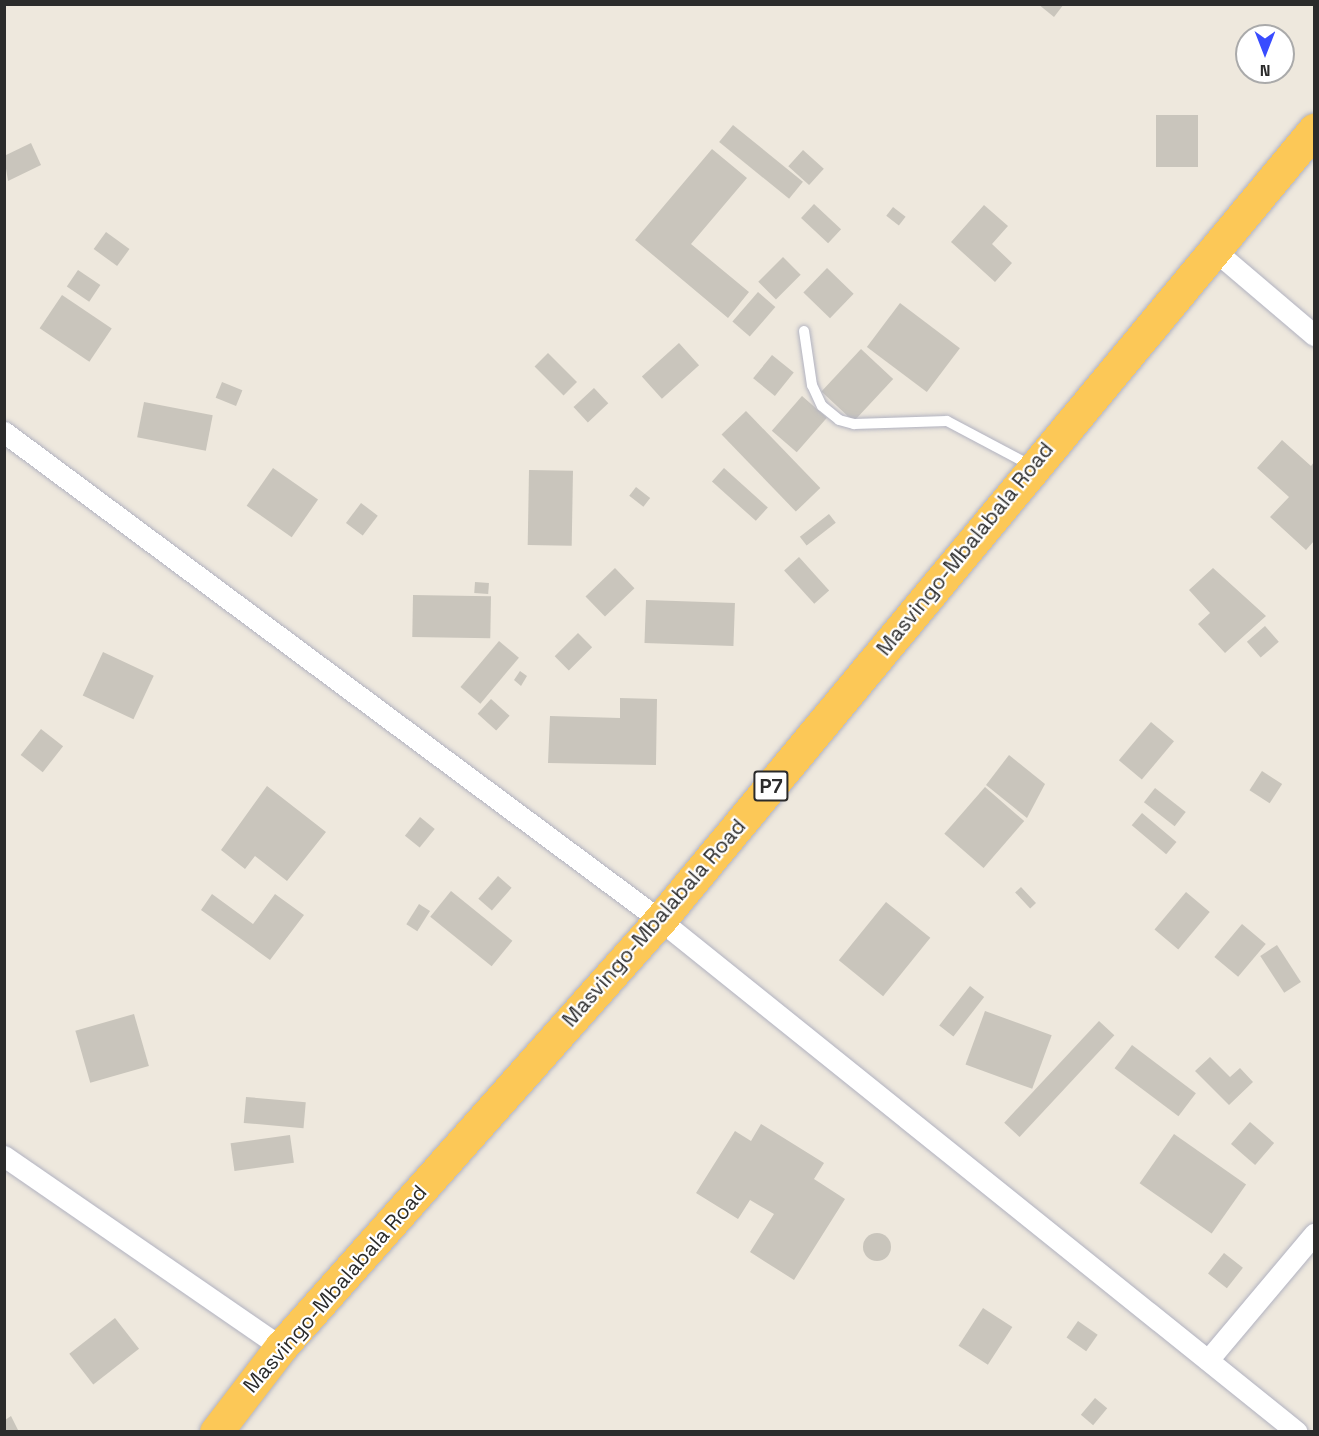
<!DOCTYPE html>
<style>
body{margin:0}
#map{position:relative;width:1319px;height:1436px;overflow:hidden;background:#eee8dd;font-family:"Space Grotesk",sans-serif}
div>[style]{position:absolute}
.building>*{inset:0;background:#c9c5bc;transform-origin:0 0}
.round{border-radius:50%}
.roads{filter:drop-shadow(0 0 2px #b1b2c0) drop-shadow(0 0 2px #b1b2c0)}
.service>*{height:10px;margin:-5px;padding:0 5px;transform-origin:5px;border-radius:5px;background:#fff}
.minor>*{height:21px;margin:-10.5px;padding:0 10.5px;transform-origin:10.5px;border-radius:10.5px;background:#fff}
.trunk>*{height:33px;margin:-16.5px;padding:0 16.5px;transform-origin:16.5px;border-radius:16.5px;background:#fcc857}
span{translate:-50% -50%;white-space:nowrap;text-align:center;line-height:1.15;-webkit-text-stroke:4.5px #fff;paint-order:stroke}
.shield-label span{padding:2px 4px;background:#fff;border:2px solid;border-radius:4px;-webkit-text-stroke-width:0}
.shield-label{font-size:20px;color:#2b2b2b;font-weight:700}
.street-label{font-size:21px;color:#2b2b2b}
.frame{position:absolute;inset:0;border:6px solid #2b2b2b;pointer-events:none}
.north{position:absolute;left:1235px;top:24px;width:60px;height:60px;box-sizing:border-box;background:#fff;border:2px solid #aaa;border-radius:50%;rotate:180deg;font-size:16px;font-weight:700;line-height:24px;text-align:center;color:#2b2b2b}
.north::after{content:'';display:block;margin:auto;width:21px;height:27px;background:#394cff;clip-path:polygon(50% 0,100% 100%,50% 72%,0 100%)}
</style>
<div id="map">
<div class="building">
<i style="clip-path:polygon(1038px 4px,1064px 4px,1054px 17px)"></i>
<i style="left:1156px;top:115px;width:42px;height:52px"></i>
<i style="left:733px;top:125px;width:90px;height:22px;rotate:39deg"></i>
<i style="clip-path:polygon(31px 143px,41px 165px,8px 181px,4px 156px)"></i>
<i style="clip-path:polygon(712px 149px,747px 178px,691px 244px,749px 292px,728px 318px,635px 240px)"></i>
<i style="left:803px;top:150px;width:28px;height:22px;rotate:42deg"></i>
<i style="left:814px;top:204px;width:37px;height:19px;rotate:43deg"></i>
<i style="clip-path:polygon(984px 205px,1008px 226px,992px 244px,1012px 263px,995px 282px,951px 242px)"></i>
<i style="left:893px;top:207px;width:16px;height:11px;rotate:38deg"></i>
<i style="left:106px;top:232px;width:29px;height:21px;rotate:36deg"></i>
<i style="left:783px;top:257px;width:25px;height:35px;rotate:45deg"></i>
<i style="left:827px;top:268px;width:37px;height:34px;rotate:44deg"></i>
<i style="left:78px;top:270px;width:27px;height:20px;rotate:34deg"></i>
<i style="left:758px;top:292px;width:23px;height:39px;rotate:41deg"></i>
<i style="left:62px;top:295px;width:60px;height:40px;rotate:34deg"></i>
<i style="left:900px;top:303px;width:75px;height:55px;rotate:37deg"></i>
<i style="left:679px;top:343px;width:30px;height:50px;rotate:48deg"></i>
<i style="left:861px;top:349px;width:44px;height:58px;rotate:43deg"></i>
<i style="left:548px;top:353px;width:41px;height:19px;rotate:45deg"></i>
<i style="left:772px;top:355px;width:28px;height:30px;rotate:39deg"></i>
<i style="left:222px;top:382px;width:22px;height:17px;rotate:22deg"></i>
<i style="left:594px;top:388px;width:21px;height:28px;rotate:47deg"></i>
<i style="left:802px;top:396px;width:33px;height:46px;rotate:41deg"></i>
<i style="left:144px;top:402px;width:70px;height:36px;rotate:11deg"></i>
<i style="left:746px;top:411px;width:107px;height:34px;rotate:46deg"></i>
<i style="clip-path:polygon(1282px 440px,1311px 466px,1314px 462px,1314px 541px,1306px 550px,1270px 517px,1289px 497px,1257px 468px)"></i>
<i style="left:273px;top:468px;width:55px;height:46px;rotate:35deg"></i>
<i style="left:724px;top:468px;width:59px;height:18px;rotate:42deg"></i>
<i style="left:529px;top:470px;width:44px;height:75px;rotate:1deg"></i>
<i style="left:636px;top:487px;width:18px;height:11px;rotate:38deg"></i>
<i style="left:361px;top:503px;width:21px;height:25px;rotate:37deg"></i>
<i style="left:829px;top:514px;width:11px;height:37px;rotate:52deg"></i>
<i style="left:799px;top:557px;width:45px;height:20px;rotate:48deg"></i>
<i style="left:615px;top:568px;width:28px;height:41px;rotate:46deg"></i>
<i style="clip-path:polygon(1213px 568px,1266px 616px,1225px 653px,1198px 624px,1210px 613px,1189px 590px)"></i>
<i style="left:475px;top:582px;width:14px;height:11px;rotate:4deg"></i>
<i style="left:413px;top:595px;width:78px;height:42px;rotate:1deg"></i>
<i style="left:646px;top:600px;width:89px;height:43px;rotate:2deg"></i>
<i style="left:1265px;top:626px;width:21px;height:24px;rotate:49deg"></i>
<i style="left:578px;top:633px;width:20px;height:33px;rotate:45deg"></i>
<i style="left:499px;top:641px;width:26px;height:60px;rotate:40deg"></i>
<i style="left:103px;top:652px;width:56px;height:48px;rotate:25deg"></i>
<i style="clip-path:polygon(520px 671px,527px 676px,521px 686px,514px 680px)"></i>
<i style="clip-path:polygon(620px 698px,657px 699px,656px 765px,548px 763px,550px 716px,620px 718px)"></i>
<i style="left:491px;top:699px;width:25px;height:20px;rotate:42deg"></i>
<i style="left:1151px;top:722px;width:30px;height:50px;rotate:40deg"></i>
<i style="left:41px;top:729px;width:28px;height:33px;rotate:38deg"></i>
<i style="clip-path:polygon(1009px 755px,1045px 784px,1027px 818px,986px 785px)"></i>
<i style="left:1262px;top:771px;width:24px;height:23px;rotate:33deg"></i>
<i style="clip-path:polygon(267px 786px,326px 832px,287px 881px,255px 856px,245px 869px,221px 850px)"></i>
<i style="left:985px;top:787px;width:52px;height:62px;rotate:41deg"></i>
<i style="left:1155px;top:788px;width:39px;height:18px;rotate:38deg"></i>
<i style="left:1142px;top:813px;width:45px;height:16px;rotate:40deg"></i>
<i style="left:420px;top:817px;width:19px;height:24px;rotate:39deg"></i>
<i style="left:498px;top:876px;width:18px;height:30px;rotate:41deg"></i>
<i style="left:1021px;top:887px;width:22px;height:8px;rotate:47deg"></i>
<i style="left:451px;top:891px;width:79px;height:33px;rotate:39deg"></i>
<i style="left:1186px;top:892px;width:31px;height:49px;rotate:40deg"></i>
<i style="clip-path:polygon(212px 894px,253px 924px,275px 894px,304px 915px,270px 960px,201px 910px)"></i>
<i style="left:886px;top:902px;width:57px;height:75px;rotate:39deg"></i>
<i style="left:419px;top:904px;width:13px;height:24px;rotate:32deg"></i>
<i style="left:1242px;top:924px;width:31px;height:43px;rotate:40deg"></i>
<i style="left:1277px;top:945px;width:44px;height:20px;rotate:57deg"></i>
<i style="left:970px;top:986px;width:18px;height:50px;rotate:38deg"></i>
<i style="left:985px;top:1011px;width:71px;height:57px;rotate:20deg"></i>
<i style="left:134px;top:1014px;width:54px;height:61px;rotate:74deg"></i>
<i style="left:1099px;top:1021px;width:21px;height:139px;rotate:43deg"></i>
<i style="left:1132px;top:1045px;width:80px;height:29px;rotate:37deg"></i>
<i style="clip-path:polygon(1210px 1057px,1230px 1077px,1240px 1068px,1253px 1082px,1229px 1105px,1195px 1071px)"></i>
<i style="left:246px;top:1097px;width:60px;height:26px;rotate:5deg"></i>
<i style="left:1250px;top:1122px;width:32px;height:29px;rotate:41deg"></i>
<i style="clip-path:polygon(761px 1124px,824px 1163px,814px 1179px,845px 1199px,794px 1280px,750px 1252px,774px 1214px,750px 1200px,738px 1219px,696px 1193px,735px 1131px,751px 1141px)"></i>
<i style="left:1174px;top:1134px;width:88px;height:60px;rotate:35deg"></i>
<i style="left:290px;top:1135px;width:28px;height:60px;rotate:82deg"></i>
<i class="round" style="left:863px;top:1233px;width:28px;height:28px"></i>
<i style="left:1224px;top:1253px;width:24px;height:26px;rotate:38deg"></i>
<i style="left:983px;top:1308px;width:35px;height:45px;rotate:33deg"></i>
<i style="left:115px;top:1318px;width:39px;height:58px;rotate:52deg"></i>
<i style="left:1078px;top:1321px;width:24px;height:20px;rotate:35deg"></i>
<i style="left:1095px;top:1398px;width:16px;height:22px;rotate:40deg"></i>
<i style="clip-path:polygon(11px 1416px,19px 1432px,5px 1432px,5px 1420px)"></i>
</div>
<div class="roads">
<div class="service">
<i style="left:804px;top:331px;width:55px;rotate:81.6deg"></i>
<i style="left:812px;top:385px;width:23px;rotate:65deg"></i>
<i style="left:822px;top:406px;width:22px;rotate:39deg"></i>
<i style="left:839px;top:420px;width:16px;rotate:15deg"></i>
<i style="left:854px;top:424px;width:93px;rotate:-1.8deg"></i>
<i style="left:947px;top:421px;width:94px;rotate:27.9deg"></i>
</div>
<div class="minor">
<i style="left:1213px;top:249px;width:133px;rotate:40.4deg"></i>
<i style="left:4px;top:432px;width:818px;rotate:36.65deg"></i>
<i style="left:660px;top:920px;width:817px;rotate:38.79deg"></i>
<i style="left:4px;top:1156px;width:336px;rotate:34.6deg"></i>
<i style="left:1208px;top:1360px;width:165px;rotate:-49.9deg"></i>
</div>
<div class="trunk">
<i style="left:216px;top:1432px;width:107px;rotate:-52.6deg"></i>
<i style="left:281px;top:1347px;width:571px;rotate:-48.41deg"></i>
<i style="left:660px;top:920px;width:1026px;rotate:-50.38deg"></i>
</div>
</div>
<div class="shield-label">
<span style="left:771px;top:786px">P7</span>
</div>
<div class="street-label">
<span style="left:965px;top:549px;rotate:-51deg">Masvingo-Mbalabala Road</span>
<span style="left:654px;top:923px;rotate:-49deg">Masvingo-Mbalabala Road</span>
<span style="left:335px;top:1289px;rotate:-49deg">Masvingo-Mbalabala Road</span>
</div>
<div class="frame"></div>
<div class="north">N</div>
</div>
